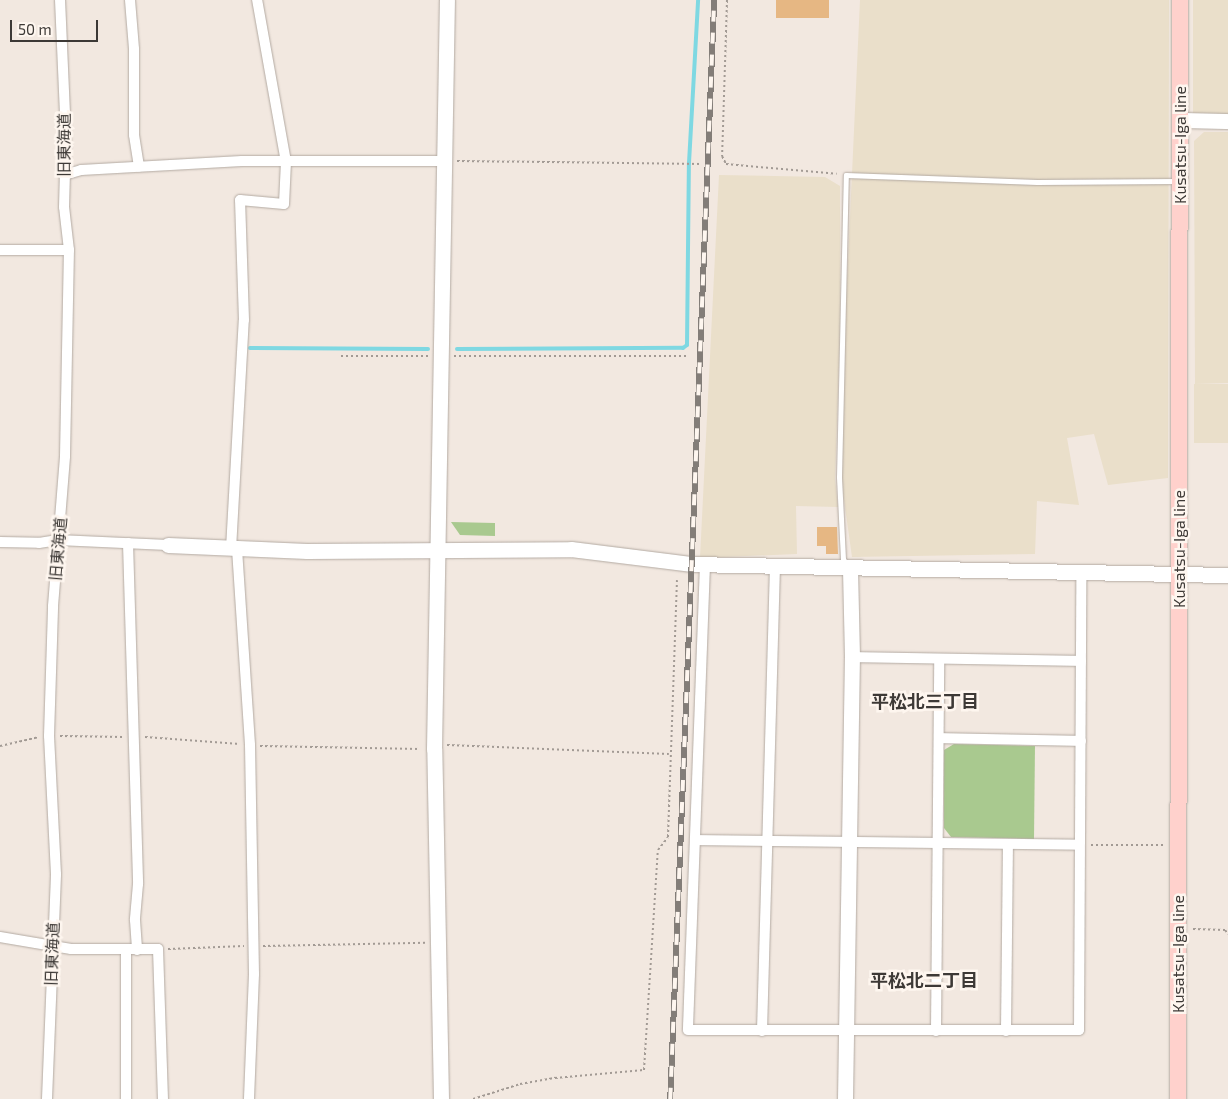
<!DOCTYPE html>
<meta charset="utf-8">
<style>
body{margin:0}
#map{position:relative;width:1228px;height:1099px;overflow:hidden;background:#f2e8e0;font-family:"Exo 2","Noto Sans JP",sans-serif}
div>[style]{position:absolute}
.industrial>*{inset:0;background:#eadfca;transform-origin:0 0}
.green>*{inset:0;background:#a9c98f}
.stream>*{height:4px;margin:-2px;padding:0 2px;transform-origin:2px;border-radius:2px;background:#7fd8e2}
.building>*{inset:0;background:#e6b783;transform-origin:0 0}
.path>*{height:2px;margin-top:-1px;transform-origin:0;background:repeating-linear-gradient(90deg,#a29a94 0 2.5px,transparent 0 5px)}
.roads{filter:drop-shadow(0 0 1px #b3aaa2) drop-shadow(0 0 1px #b3aaa2)}
.lane>*{height:5px;margin:-2.5px;padding:0 2.5px;transform-origin:2.5px;border-radius:2.5px;background:#fff}
.street>*{height:10px;margin:-5px;padding:0 5px;transform-origin:5px;border-radius:5px;background:#fff}
.secondary>*{height:15px;margin:-7.5px;padding:0 7.5px;transform-origin:7.5px;border-radius:7.5px;background:#fff}
.primary>*{height:16px;margin:-8px;padding:0 8px;transform-origin:8px;border-radius:8px;background:#ffd1cc}
.rail>*{height:5.5px;margin-top:-2.75px;transform-origin:0;background:repeating-linear-gradient(90deg,#fef6ef 0 11px,#837d78 0 22px);box-sizing:border-box;border-block:1px solid #837d78}
span{translate:-50% -50%;white-space:nowrap;text-align:center;line-height:1.15;-webkit-text-stroke:5px #fef6ef;paint-order:stroke}
.street-label{font-size:16px;color:#3d3936}
.neighbourhood-label{font-size:18px;color:#3d3936;font-weight:700}
.scale{position:absolute;left:10px;top:20px;width:88px;height:22px;box-sizing:border-box;border:2px solid #3d3936;border-top:0;padding-left:6px;font-size:15px;line-height:18px;white-space:nowrap;color:#3d3936;-webkit-text-stroke:4px #fef6ef;paint-order:stroke}
</style>
<div id="map">
<div class="industrial">
<i style="clip-path:polygon(860px 0,1169px 0,1168px 478px,1108px 485px,1094px 434px,1067px 438px,1079px 505px,1037px 501px,1035px 554px,852px 557px,841px 479px,842px 391px)"></i>
<i style="left:1193px;top:0;width:35px;height:115px"></i>
<i style="clip-path:polygon(1204px 132px,1228px 132px,1228px 383px,1195px 384px,1194px 141px)"></i>
<i style="clip-path:polygon(719px 175px,825px 177px,840px 186px,840px 335px,835px 479px,838px 507px,796px 506px,797px 554px,700px 558px)"></i>
<i style="left:1194px;top:384px;width:34px;height:59px"></i>
</div>
<div class="green">
<i style="clip-path:polygon(451px 522px,495px 523px,495px 536px,460px 535px)"></i>
<i style="clip-path:polygon(954px 744px,1035px 746px,1034px 839px,951px 837px,944px 828px,944px 750px)"></i>
</div>
<div class="stream">
<i style="left:250px;top:348px;width:178px;rotate:0.3deg"></i>
<i style="left:457px;top:349px;width:226px;rotate:-0.3deg"></i>
<i style="left:683px;top:348px;width:5px;rotate:-37deg"></i>
<i style="left:687px;top:345px;width:182px;rotate:-89.4deg"></i>
<i style="left:689px;top:163px;width:163px;rotate:-86.8deg"></i>
</div>
<div class="building">
<i style="left:776px;top:0;width:53px;height:18px"></i>
<i style="clip-path:polygon(817px 527px,837px 527px,838px 554px,826px 554px,826px 546px,817px 546px)"></i>
</div>
<div class="path">
<i style="left:727px;top:0;width:156px;rotate:91.8deg"></i>
<i style="left:722px;top:156px;width:9px;rotate:63deg"></i>
<i style="left:726px;top:164px;width:111px;rotate:5.1deg"></i>
<i style="left:457px;top:161px;width:245px;rotate:0.7deg"></i>
<i style="left:341px;top:356px;width:88px"></i>
<i style="left:454px;top:356px;width:233px"></i>
<i style="left:60px;top:736px;width:63px;rotate:0.9deg"></i>
<i style="left:145px;top:737px;width:95px;rotate:4.2deg"></i>
<i style="left:447px;top:745px;width:222px;rotate:2.3deg"></i>
<i style="left:0;top:746px;width:39px;rotate:-13deg"></i>
<i style="left:260px;top:746px;width:160px;rotate:1.1deg"></i>
<i style="left:1091px;top:845px;width:73px"></i>
<i style="left:1193px;top:929px;width:32px;rotate:2deg"></i>
<i style="left:1225px;top:930px;width:5px;rotate:53deg"></i>
<i style="left:263px;top:946px;width:163px;rotate:-1.1deg"></i>
<i style="left:168px;top:949px;width:76px;rotate:-2.3deg"></i>
<i style="left:473px;top:1099px;width:49px;rotate:-17.7deg"></i>
<i style="left:520px;top:1084px;width:36px;rotate:-10deg"></i>
<i style="left:555px;top:1078px;width:89px;rotate:-5.1deg"></i>
<i style="left:644px;top:1070px;width:220px;rotate:-86.4deg"></i>
<i style="left:658px;top:850px;width:16px;rotate:-52deg"></i>
<i style="left:668px;top:837px;width:257px;rotate:-88deg"></i>
</div>
<div class="roads">
<div class="lane">
<i style="left:847px;top:565px;width:7px;rotate:-124deg"></i>
<i style="left:843px;top:559px;width:82px;rotate:-92.8deg"></i>
<i style="left:839px;top:477px;width:302px;rotate:-88.7deg"></i>
<i style="left:846px;top:175px;width:191px;rotate:2.1deg"></i>
<i style="left:1037px;top:182px;width:140px;rotate:-0.4deg"></i>
</div>
<div class="street">
<i style="left:130px;top:0;width:49px;rotate:85.3deg"></i>
<i style="left:134px;top:49px;width:86px;rotate:90deg"></i>
<i style="left:134px;top:135px;width:32px;rotate:81deg"></i>
<i style="left:64px;top:175px;width:18px;rotate:-16deg"></i>
<i style="left:81px;top:170px;width:161px;rotate:-3.2deg"></i>
<i style="left:242px;top:161px;width:203px"></i>
<i style="left:0;top:250px;width:69px"></i>
<i style="left:0;top:542px;width:39px;rotate:1deg"></i>
<i style="left:39px;top:543px;width:19px;rotate:-9deg"></i>
<i style="left:58px;top:540px;width:110px;rotate:2.6deg"></i>
<i style="left:128px;top:543px;width:341px;rotate:88.3deg"></i>
<i style="left:138px;top:884px;width:36px;rotate:95deg"></i>
<i style="left:135px;top:920px;width:30px;rotate:86deg"></i>
<i style="left:231px;top:549px;width:229px;rotate:-86.8deg"></i>
<i style="left:244px;top:320px;width:120px;rotate:-91.9deg"></i>
<i style="left:240px;top:200px;width:44px;rotate:5.2deg"></i>
<i style="left:284px;top:204px;width:42px;rotate:-87.3deg"></i>
<i style="left:286px;top:162px;width:165px;rotate:-100.1deg"></i>
<i style="left:237px;top:549px;width:196px;rotate:86.2deg"></i>
<i style="left:250px;top:745px;width:229px;rotate:89deg"></i>
<i style="left:254px;top:974px;width:125px;rotate:92.3deg"></i>
<i style="left:705px;top:564px;width:466px;rotate:92.1deg"></i>
<i style="left:688px;top:1030px;width:391px"></i>
<i style="left:1079px;top:1030px;width:457px;rotate:-89.7deg"></i>
<i style="left:852px;top:657px;width:229px;rotate:1deg"></i>
<i style="left:939px;top:738px;width:142px;rotate:1.2deg"></i>
<i style="left:696px;top:840px;width:383px;rotate:0.7deg"></i>
<i style="left:0;top:937px;width:72px;rotate:9.6deg"></i>
<i style="left:71px;top:949px;width:87px"></i>
<i style="left:158px;top:949px;width:150px;rotate:88.1deg"></i>
<i style="left:762px;top:1031px;width:465px;rotate:-88.4deg"></i>
<i style="left:936px;top:1031px;width:372px;rotate:-89.5deg"></i>
<i style="left:1006px;top:1031px;width:187px;rotate:-89.4deg"></i>
<i style="left:47px;top:1099px;width:225px;rotate:-87.7deg"></i>
<i style="left:56px;top:874px;width:138px;rotate:-92.9deg"></i>
<i style="left:49px;top:736px;width:130px;rotate:-88.2deg"></i>
<i style="left:53px;top:606px;width:150px;rotate:-85.4deg"></i>
<i style="left:65px;top:456px;width:206px;rotate:-88.9deg"></i>
<i style="left:69px;top:250px;width:43px;rotate:-96.6deg"></i>
<i style="left:64px;top:207px;width:70px;rotate:-88.4deg"></i>
<i style="left:66px;top:137px;width:137px;rotate:-92.5deg"></i>
<i style="left:126px;top:1099px;width:149px;rotate:-90deg"></i>
</div>
<div class="secondary">
<i style="left:1180px;top:120px;width:48px;rotate:1.2deg"></i>
<i style="left:168px;top:545px;width:139px;rotate:2.5deg"></i>
<i style="left:307px;top:551px;width:264px;rotate:-0.4deg"></i>
<i style="left:571px;top:549px;width:122px;rotate:7.1deg"></i>
<i style="left:692px;top:564px;width:536px;rotate:1.18deg"></i>
<i style="left:441px;top:1099px;width:350px;rotate:-91.1deg"></i>
<i style="left:434px;top:749px;width:749px;rotate:-89.01deg"></i>
<i style="left:845px;top:1099px;width:442px;rotate:-89.1deg"></i>
<i style="left:852px;top:657px;width:87px;rotate:-91.3deg"></i>
</div>
<div class="primary">
<i style="left:1178px;top:1099px;width:1099px;rotate:-89.9deg"></i>
</div>
</div>
<div class="rail">
<i style="left:670px;top:1099px;width:1100px;rotate:-87.71deg"></i>
</div>
<div class="street-label">
<span style="left:64px;top:145px;rotate:-90deg">旧東海道</span>
<span style="left:1180px;top:145px;rotate:-90deg">Kusatsu-Iga line</span>
<span style="left:58px;top:549px;rotate:-85deg">旧東海道</span>
<span style="left:1179px;top:549px;rotate:-90deg">Kusatsu-Iga line</span>
<span style="left:52px;top:954px;rotate:-88deg">旧東海道</span>
<span style="left:1178px;top:954px;rotate:-90deg">Kusatsu-Iga line</span>
</div>
<div class="neighbourhood-label">
<span style="left:925px;top:701px">平松北三丁目</span>
<span style="left:924px;top:980px">平松北二丁目</span>
</div>
<div class="scale">50 m</div>
</div>
